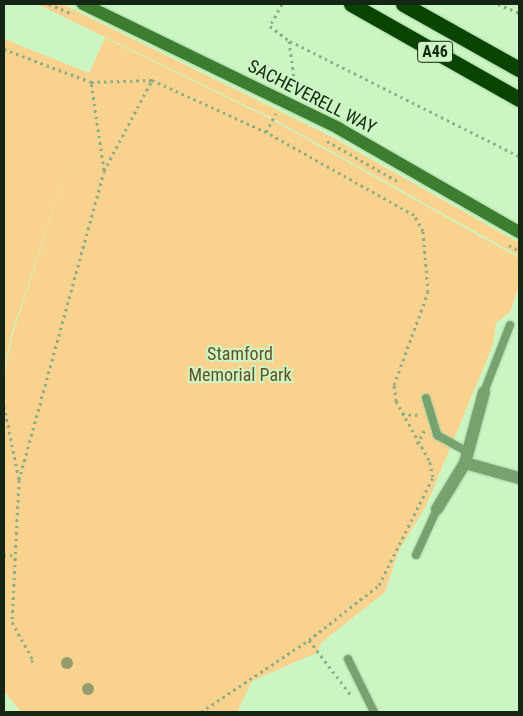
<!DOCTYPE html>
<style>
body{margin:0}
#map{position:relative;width:523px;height:716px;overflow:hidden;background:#cbf6c4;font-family:"Roboto Condensed",sans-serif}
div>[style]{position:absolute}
.green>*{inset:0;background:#f9d28e}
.path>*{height:3px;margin-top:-1.5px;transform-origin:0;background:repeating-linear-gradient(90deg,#8bac86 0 2.5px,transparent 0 6.5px)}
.roads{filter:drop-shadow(0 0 1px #aad1a4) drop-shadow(0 0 1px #aad1a4)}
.lane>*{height:8px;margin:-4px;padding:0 4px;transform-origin:4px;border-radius:4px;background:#77a16f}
.street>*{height:12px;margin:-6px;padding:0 6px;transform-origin:6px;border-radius:6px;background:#77a16f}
.secondary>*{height:12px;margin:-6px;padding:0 6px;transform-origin:6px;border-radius:6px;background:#3c7d30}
.highway>*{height:15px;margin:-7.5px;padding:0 7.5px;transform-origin:7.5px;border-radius:7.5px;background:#094500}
.trees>*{width:12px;height:12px;margin:-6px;border-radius:50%;background:#949b6e}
span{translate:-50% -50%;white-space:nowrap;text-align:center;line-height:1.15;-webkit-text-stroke:4px #cbf6c4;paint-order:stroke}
.shield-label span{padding:1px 4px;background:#cbf6c4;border:1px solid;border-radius:4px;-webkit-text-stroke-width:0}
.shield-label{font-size:16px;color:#162614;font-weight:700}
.street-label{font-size:18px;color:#162614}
.park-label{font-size:18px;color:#675028}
.frame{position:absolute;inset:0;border:5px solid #162614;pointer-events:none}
</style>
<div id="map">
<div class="green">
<i style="clip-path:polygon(37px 4px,64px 5px,332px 137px,519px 243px,519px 256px,270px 117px)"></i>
<i style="clip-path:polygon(105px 38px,269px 118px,519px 258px,519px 286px,510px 312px,496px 323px,493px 345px,426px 506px,399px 550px,385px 592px,321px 643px,316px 653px,252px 681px,237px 712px,21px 712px,4px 691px,4px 377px,12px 336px,68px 166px,11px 335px,4px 372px,4px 39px,89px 73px)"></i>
</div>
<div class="path">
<i style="left:49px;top:4px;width:26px;rotate:23deg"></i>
<i style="left:282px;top:4px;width:25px;rotate:119deg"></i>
<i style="left:270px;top:26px;width:24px;rotate:38deg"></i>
<i style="left:289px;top:41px;width:52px;rotate:82.3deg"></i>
<i style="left:498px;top:4px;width:23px;rotate:23deg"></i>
<i style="left:290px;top:41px;width:256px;rotate:26.7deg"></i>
<i style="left:4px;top:49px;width:93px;rotate:20.8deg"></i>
<i style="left:327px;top:141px;width:81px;rotate:29.7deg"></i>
<i style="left:104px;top:170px;width:89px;rotate:-98.4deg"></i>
<i style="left:91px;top:82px;width:61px;rotate:-1.9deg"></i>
<i style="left:152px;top:80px;width:125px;rotate:24.5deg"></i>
<i style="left:509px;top:245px;width:12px;rotate:31deg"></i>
<i style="left:4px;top:406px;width:76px;rotate:78.5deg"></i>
<i style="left:19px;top:480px;width:320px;rotate:-74.6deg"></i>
<i style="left:104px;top:171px;width:103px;rotate:-62.2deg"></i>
<i style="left:402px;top:414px;width:16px;rotate:4deg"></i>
<i style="left:417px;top:444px;width:15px;rotate:-62deg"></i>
<i style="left:19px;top:480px;width:142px;rotate:92.8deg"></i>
<i style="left:12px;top:622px;width:43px;rotate:61.1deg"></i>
<i style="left:33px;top:660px;width:4px;rotate:146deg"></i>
<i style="left:4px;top:555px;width:8px"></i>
<i style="left:309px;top:640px;width:68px;rotate:52.8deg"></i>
<i style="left:201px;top:712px;width:130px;rotate:-33.7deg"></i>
<i style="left:309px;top:640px;width:89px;rotate:-38.2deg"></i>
<i style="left:379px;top:585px;width:121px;rotate:-63.4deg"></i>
<i style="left:433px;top:477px;width:17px;rotate:-103deg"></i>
<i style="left:429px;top:460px;width:68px;rotate:-119.2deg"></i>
<i style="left:396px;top:401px;width:16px;rotate:-97deg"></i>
<i style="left:394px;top:385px;width:99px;rotate:-69.9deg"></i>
<i style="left:428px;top:292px;width:61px;rotate:-94.7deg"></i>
<i style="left:423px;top:231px;width:18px;rotate:-119deg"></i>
<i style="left:414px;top:215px;width:170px;rotate:-150.7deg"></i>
<i style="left:266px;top:132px;width:21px;rotate:-62deg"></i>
</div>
<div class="roads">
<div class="lane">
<i style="left:484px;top:392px;width:72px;rotate:-68.8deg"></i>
<i style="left:426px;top:398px;width:39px;rotate:73deg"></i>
<i style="left:437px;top:435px;width:35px;rotate:29deg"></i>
<i style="left:416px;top:555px;width:51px;rotate:-65.5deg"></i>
<i style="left:348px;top:659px;width:59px;rotate:63.9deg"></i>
</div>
<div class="street">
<i style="left:465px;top:463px;width:56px;rotate:15.5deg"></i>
<i style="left:437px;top:509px;width:54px;rotate:-58.7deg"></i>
<i style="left:465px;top:463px;width:73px;rotate:-75deg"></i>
</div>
<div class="secondary">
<i style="left:83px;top:4px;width:284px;rotate:25.9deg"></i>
<i style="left:338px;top:128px;width:209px;rotate:29.9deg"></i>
</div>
<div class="highway">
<i style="left:351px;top:4px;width:193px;rotate:29.5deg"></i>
<i style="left:403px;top:4px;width:133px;rotate:29.3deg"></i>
</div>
</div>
<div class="trees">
<i style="left:67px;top:663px"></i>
<i style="left:88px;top:689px"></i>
</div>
<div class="shield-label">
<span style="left:435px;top:52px">A46</span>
</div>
<div class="street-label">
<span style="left:312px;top:97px;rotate:27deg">SACHEVERELL WAY</span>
</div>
<div class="park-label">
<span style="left:240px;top:365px">Stamford<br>Memorial Park</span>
</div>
<div class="frame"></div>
</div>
